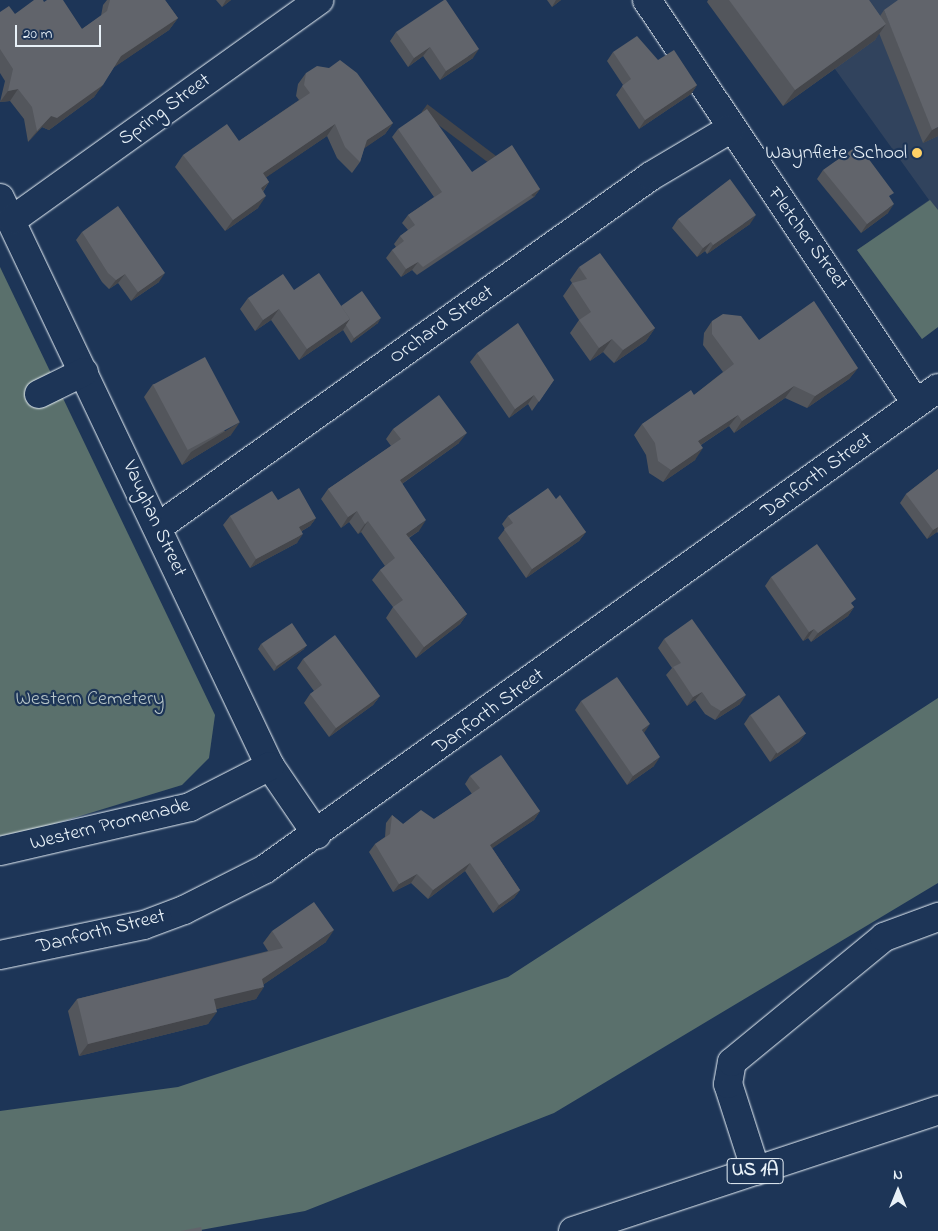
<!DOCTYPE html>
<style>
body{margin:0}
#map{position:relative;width:938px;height:1231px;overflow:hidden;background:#1d3557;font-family:"Indie Flower",sans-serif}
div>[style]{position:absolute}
.built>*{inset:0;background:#31435d}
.green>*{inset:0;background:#5a706c}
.roads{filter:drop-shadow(0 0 1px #e8f1f8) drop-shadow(0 0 1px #e8f1f8)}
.minor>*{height:28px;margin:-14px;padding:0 14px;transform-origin:14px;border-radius:14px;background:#1d3557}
.major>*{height:28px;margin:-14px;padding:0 14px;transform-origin:14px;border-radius:14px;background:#1d3557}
.wall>*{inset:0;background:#53565c}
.shaded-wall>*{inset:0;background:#44464b;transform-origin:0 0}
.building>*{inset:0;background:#61646b;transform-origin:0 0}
.dots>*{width:14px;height:14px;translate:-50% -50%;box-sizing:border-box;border:2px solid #1d3557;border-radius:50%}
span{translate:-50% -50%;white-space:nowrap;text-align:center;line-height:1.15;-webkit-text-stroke:4.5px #1d3557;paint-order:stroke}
.shield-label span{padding:1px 4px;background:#1d3557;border:1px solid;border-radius:4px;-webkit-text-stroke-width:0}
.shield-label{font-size:19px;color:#e8f1f8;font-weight:700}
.street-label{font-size:20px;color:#e8f1f8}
.poi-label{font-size:20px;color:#e8f1f8}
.right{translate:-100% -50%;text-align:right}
.park-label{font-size:20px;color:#b6c4c7}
.north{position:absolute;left:873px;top:1166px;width:50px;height:50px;-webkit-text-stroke:4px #1d3557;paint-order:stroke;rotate:0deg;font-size:14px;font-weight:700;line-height:20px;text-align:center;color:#e8f1f8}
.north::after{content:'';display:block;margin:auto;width:18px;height:22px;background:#e8f1f8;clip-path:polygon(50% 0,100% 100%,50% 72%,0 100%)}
.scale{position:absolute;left:15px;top:25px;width:86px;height:22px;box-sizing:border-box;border:2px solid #e8f1f8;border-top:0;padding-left:6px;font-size:15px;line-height:18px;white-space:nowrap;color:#e8f1f8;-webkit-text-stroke:4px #1d3557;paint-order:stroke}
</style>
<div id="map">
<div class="built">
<i style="clip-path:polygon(710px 0,938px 0,938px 327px,922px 339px,857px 250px,929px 200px,835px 69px)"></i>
</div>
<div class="green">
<i style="clip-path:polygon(930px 200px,938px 210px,938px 327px,922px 339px,857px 250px)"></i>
<i style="clip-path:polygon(0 267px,215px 715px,209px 758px,182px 785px,44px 827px,0 836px)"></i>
<i style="clip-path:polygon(938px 698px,938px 883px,554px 1113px,305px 1211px,195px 1231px,0 1231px,0 1111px,178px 1087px,508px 977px)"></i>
</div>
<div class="roads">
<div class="minor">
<i style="left:647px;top:0;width:485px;rotate:56.3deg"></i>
<i style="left:0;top:198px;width:629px;rotate:64.58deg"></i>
<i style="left:270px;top:766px;width:83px;rotate:55.7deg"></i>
<i style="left:12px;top:220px;width:378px;rotate:-35.6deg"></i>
<i style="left:39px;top:394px;width:50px;rotate:-26.1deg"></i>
<i style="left:158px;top:527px;width:605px;rotate:-35.45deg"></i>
<i style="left:651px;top:176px;width:92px;rotate:-30.7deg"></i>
<i style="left:0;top:851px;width:195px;rotate:-13deg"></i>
<i style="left:190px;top:807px;width:90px;rotate:-27.1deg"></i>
<i style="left:0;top:955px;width:147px;rotate:-11.8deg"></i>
<i style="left:144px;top:925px;width:43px;rotate:-20.6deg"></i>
<i style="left:184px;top:910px;width:91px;rotate:-26.8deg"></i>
<i style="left:265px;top:869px;width:827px;rotate:-35.55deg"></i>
<i style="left:756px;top:1171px;width:91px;rotate:-107.8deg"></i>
<i style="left:728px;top:1084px;width:22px;rotate:-80deg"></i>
<i style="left:732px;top:1062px;width:197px;rotate:-39.4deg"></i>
<i style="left:884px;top:937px;width:58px;rotate:-20.3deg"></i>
</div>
<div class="major">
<i style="left:573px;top:1231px;width:385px;rotate:-18.3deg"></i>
</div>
</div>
<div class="wall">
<i style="clip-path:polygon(107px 0,165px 0,178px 18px,169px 30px,114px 67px,94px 97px,49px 130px,42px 127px,28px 142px,24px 119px,10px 101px,0 102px,5px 81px,0 73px,0 12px,15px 14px,44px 2px,82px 29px,101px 16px,103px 5px)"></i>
<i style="clip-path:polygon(216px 0,231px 0,222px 7px)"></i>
<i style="clip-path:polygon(547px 0,561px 0,552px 7px)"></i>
<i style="clip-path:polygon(708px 0,869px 0,880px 16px,884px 10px,938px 136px,923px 143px,879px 33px,875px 40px,783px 106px,707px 2px)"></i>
<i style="clip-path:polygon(396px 32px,473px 58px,440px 80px,423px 56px,408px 67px,390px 41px)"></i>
<i style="clip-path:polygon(613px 52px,697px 85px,691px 94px,639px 129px,616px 95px,623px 85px,607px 61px)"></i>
<i style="clip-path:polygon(306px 73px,393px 123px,385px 134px,364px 148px,360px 162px,352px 173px,337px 158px,327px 136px,266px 177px,269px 182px,263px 192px,258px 208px,225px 231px,175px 167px,183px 155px,239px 141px,299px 100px,296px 96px,298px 84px)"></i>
<i style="clip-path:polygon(398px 129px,472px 172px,540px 189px,534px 197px,417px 275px,412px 270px,401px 277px,386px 258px,392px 250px,396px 247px,394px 244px,400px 236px,408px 230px,402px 223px,408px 215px,434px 197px,392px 137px)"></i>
<i style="clip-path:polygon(823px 170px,890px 198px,888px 213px,861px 233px,817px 179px)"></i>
<i style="clip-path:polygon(678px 219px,750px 224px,707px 254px,705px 251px,697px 257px,672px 228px)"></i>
<i style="clip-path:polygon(82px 232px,159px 282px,131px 301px,118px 283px,109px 289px,102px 282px,76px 240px)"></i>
<i style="clip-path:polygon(579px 267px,655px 328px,646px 341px,614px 363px,603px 352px,590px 361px,570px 333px,579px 320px,563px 296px,572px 283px,570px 280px)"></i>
<i style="clip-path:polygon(294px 290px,341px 306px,378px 323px,351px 343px,343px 330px,299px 360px,271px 320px,255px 331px,240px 309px,248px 298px)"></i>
<i style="clip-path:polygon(712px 321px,759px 340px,858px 368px,849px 379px,807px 408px,785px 398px,734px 433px,729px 426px,701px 445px,695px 460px,663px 482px,649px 473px,646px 455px,634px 435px,642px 424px,694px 395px,723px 372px,703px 345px,704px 333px)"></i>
<i style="clip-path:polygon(477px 353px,554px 380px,532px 411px,528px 404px,509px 418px,470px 362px)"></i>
<i style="clip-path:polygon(153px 384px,231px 435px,182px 465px,144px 397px)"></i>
<i style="clip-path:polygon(393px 429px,459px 443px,402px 484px,419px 531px,409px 538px,467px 614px,460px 624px,416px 658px,386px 618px,393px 607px,372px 580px,380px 570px,385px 566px,361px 532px,358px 534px,349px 522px,341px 528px,321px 499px,328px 489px,391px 446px,386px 439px)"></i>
<i style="clip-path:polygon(938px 469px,938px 533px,937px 532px,927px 539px,900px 503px,906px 494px)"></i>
<i style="clip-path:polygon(556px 499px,586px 532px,579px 541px,526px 578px,498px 538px,505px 529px,502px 524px,508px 516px)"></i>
<i style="clip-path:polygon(278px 500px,316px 518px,310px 526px,302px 531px,297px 543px,250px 568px,223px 525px,230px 516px)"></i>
<i style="clip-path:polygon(771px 577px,852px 605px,854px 607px,848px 616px,811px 642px,808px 638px,803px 641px,765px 586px)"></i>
<i style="clip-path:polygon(664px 639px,740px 704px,715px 720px,705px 714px,695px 700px,687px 706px,666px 675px,672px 668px,658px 648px)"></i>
<i style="clip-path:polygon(261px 644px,304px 649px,274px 671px,258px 649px)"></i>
<i style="clip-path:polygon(303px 659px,380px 696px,373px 705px,329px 737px,304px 703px,310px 694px,314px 691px,297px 668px)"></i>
<i style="clip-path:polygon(581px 701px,644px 733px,654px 766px,627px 785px,575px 710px)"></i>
<i style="clip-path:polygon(750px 715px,806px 733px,799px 742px,770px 762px,744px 724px)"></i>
<i style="clip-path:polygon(470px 776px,540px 811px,534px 820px,492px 848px,520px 890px,514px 898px,493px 913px,465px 871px,428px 899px,411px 883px,393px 892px,369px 852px,375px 844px,385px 837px,386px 823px,392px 815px,403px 824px,434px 819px,472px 794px,465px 784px)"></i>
<i style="clip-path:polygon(272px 931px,326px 942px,264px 984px,256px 999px,216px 1009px,208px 1024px,79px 1056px,68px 1011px,77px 999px,268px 951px,263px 943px)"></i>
</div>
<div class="shaded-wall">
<i style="clip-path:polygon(226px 0,231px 0,222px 7px)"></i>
<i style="clip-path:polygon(556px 0,561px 0,552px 7px)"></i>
<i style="clip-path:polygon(178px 18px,169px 30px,113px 68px,121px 56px)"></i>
<i style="clip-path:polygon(886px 24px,875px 40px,783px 106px,795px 90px)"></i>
<i style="clip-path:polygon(430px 47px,423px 56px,408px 67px,414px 58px)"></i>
<i style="clip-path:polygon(479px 49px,473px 58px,440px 80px,446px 71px)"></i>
<i style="clip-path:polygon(103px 85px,94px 97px,49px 130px,42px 127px,28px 142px,37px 131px,51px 116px)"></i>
<i style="clip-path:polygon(697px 85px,691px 94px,639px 129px,645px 120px)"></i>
<i style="clip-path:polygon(18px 89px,10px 101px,0 102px,8px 91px)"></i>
<i style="clip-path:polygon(393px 123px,385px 134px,359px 152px,367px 140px)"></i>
<i style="clip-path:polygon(335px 124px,327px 136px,255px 185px,263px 173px)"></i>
<i style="clip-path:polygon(938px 127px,938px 136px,923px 143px,932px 130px)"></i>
<i style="clip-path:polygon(269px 182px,261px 194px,261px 188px)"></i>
<i style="left:540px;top:189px;width:10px;height:141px;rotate:127deg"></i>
<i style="clip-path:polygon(266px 196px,258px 208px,225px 231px,233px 220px)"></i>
<i style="clip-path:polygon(894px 204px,888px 213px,861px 233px,867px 224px)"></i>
<i style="clip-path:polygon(756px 215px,750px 224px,707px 254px,713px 245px)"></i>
<i style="clip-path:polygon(711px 242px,705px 251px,697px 257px,703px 248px)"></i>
<i style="clip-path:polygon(418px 262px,412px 270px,401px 277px,406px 269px)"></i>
<i style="clip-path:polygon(165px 273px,159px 282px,131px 301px,138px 292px)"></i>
<i style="clip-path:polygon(125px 274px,118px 283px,109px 289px,116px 280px)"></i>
<i style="clip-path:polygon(279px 309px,271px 320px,255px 331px,263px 320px)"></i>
<i style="clip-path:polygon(381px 318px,378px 323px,351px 343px,354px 338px)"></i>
<i style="clip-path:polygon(350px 319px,343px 330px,299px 360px,307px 349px)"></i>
<i style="clip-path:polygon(655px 328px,646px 341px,614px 363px,623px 350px)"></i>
<i style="clip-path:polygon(612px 339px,603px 352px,590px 361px,599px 348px)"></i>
<i style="clip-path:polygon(858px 368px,849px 379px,807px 408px,815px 396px)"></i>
<i style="clip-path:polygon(794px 386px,785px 398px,734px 433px,742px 421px)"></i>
<i style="clip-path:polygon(534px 395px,528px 404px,509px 418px,515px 409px)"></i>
<i style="clip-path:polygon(738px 415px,729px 426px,690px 452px,698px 441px)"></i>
<i style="clip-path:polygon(240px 422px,231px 435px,182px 465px,191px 452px)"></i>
<i style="clip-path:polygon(467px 433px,459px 443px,393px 490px,400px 480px)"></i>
<i style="clip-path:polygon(703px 448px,695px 460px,663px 482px,671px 470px)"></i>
<i style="clip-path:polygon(357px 511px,349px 522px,341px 528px,348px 517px)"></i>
<i style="clip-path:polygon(316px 518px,310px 526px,293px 536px,299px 527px)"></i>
<i style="clip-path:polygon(426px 520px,419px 531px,398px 544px,406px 534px)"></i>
<i style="clip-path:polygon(368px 521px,361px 532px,358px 534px,365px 524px)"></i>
<i style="clip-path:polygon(938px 527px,937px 532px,927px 539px,933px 530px)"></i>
<i style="clip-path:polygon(586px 532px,579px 541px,526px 578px,532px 569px)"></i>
<i style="clip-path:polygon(303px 534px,297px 543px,250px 568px,256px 559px)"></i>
<i style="clip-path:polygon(854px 607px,848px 616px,811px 642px,818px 633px)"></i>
<i style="clip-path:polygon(467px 614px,460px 624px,416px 658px,424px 647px)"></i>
<i style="clip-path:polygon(814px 629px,808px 638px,803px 641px,809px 632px)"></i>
<i style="clip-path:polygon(307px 645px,304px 649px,274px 671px,277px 666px)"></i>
<i style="clip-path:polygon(702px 692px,695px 700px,687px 706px,693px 697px)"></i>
<i style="clip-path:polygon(746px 695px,740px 704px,715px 720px,721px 711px)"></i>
<i style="clip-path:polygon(380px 696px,373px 705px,329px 737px,336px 728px)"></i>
<i style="clip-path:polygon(650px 724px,644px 733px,642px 730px)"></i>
<i style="clip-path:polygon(806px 733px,799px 742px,770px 762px,776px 753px)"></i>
<i style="clip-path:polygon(660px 757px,654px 766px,627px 785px,633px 776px)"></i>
<i style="clip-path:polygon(540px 811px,534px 820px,484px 854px,490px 845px)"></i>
<i style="clip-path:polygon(470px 863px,465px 871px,428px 899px,433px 890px)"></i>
<i style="clip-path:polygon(417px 874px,411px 883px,393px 892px,399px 884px)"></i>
<i style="clip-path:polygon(520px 890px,514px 898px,493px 913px,499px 905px)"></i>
<i style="clip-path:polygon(334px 930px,326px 942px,257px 989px,264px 987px,256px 999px,205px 1012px,214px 999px,262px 979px)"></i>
<i style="clip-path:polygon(217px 1012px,208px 1024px,79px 1056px,88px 1044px)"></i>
</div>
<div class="building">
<i style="clip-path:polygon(34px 0,43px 0,44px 2px,47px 0,63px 0,82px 29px,107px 11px,110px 0,165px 0,178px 18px,121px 56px,103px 85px,57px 118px,51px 116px,37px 131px,32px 107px,18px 89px,8px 91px,13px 69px,0 49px,0 12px,9px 6px,15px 14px)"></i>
<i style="clip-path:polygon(444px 0,446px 0,479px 49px,446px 71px,430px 47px,414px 58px,396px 32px)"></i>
<i style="clip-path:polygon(729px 0,869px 0,886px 24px,795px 90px)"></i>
<i style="clip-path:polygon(898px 0,938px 0,938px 127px,932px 130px,884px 10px)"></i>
<i style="clip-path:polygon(637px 36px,658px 60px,674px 50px,697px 85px,645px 120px,622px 86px,631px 79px,613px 52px)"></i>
<i style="clip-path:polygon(340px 60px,357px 73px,393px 123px,367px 140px,360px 162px,345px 147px,335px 124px,263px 173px,269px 182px,261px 188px,266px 196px,233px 220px,183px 155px,227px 124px,239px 141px,310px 93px,304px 85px,306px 73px,317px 66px,329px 68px)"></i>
<i style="clip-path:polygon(427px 109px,472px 172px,512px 145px,540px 189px,423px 267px,418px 262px,406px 269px,392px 250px,404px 241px,400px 236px,415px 225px,408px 215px,442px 192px,398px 129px)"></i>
<i style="clip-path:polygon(854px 148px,865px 154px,894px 193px,889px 196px,894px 204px,867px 224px,823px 170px)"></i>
<i style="clip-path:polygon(730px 179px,756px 215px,713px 245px,711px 242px,703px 248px,678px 219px)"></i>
<i style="clip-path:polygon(118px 206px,165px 273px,138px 292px,125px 274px,116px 280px,108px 273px,82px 232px)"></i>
<i style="clip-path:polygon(600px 253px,655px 328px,623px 350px,612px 339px,599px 348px,579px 320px,591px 312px,572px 283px,587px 279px,579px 267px)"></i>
<i style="clip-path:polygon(319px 273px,350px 319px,307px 349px,279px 309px,263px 320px,248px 298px,283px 274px,294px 290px)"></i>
<i style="clip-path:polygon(362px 291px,381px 318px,354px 338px,346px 325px,350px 319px,341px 306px)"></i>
<i style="clip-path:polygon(814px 301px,858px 368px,815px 396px,794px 386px,742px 421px,738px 415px,698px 441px,703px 448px,671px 470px,658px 461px,655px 443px,642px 424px,691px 390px,694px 395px,734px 364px,712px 334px,712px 321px,723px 314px,741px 316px,759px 340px)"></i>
<i style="clip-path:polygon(518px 323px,554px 380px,539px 402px,534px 395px,515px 409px,477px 353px)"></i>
<i style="left:205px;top:357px;width:74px;height:59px;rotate:62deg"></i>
<i style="clip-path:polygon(439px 395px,467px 433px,400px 480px,426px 520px,406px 534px,467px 614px,424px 647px,393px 607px,403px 600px,380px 570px,395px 558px,368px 521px,365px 524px,357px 511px,348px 517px,328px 489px,401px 439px,393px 429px)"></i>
<i style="clip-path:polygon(938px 469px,938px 527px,933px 530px,906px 494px)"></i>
<i style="clip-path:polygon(299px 488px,316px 518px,299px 527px,303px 534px,256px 559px,230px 516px,272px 491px,278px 500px)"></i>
<i style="clip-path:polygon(548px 488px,556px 499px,560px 495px,586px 532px,532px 569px,504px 529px,513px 523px,508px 516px)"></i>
<i style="clip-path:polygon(817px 544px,856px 599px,851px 603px,854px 607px,818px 633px,814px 629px,809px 632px,771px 577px)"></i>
<i style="clip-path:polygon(692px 619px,746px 695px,721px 711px,711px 705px,702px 692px,693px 697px,673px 667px,681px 663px,664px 639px)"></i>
<i style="left:292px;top:623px;width:27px;height:37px;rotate:56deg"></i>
<i style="clip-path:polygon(335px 635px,380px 696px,336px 728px,310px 694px,322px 685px,303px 659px)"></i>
<i style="clip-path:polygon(617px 677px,650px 724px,642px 730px,660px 757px,633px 776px,581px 701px)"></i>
<i style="left:779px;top:695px;width:47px;height:35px;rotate:55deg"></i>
<i style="clip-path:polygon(501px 755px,540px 811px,490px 845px,520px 890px,499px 905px,470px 863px,433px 890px,417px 874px,399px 884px,375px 844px,390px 834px,392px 815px,403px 824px,421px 810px,434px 819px,480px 788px,470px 776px)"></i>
<i style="clip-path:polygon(314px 902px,334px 930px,262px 979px,264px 987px,214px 999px,217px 1012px,88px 1044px,77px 999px,283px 948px,272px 931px)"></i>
<i style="clip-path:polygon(201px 1227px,202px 1231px,181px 1231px)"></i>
</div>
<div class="dots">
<i style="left:917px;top:153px;background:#ffd166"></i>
</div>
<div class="shield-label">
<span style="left:755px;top:1171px">US 1A</span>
</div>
<div class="street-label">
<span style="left:165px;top:110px;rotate:-36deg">Spring Street</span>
<span style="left:807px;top:239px;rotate:54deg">Fletcher Street</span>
<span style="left:442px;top:325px;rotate:-35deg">Orchard Street</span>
<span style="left:817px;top:476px;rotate:-36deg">Danforth Street</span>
<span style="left:154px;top:519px;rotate:65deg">Vaughan Street</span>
<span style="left:489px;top:712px;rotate:-36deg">Danforth Street</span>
<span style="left:110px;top:825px;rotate:-14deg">Western Promenade</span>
<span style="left:101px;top:932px;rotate:-14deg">Danforth Street</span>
</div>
<div class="poi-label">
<span class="right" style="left:907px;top:153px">Waynflete School</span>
</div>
<div class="park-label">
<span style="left:90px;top:699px">Western Cemetery</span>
</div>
<div class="north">N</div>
<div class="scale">20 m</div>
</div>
